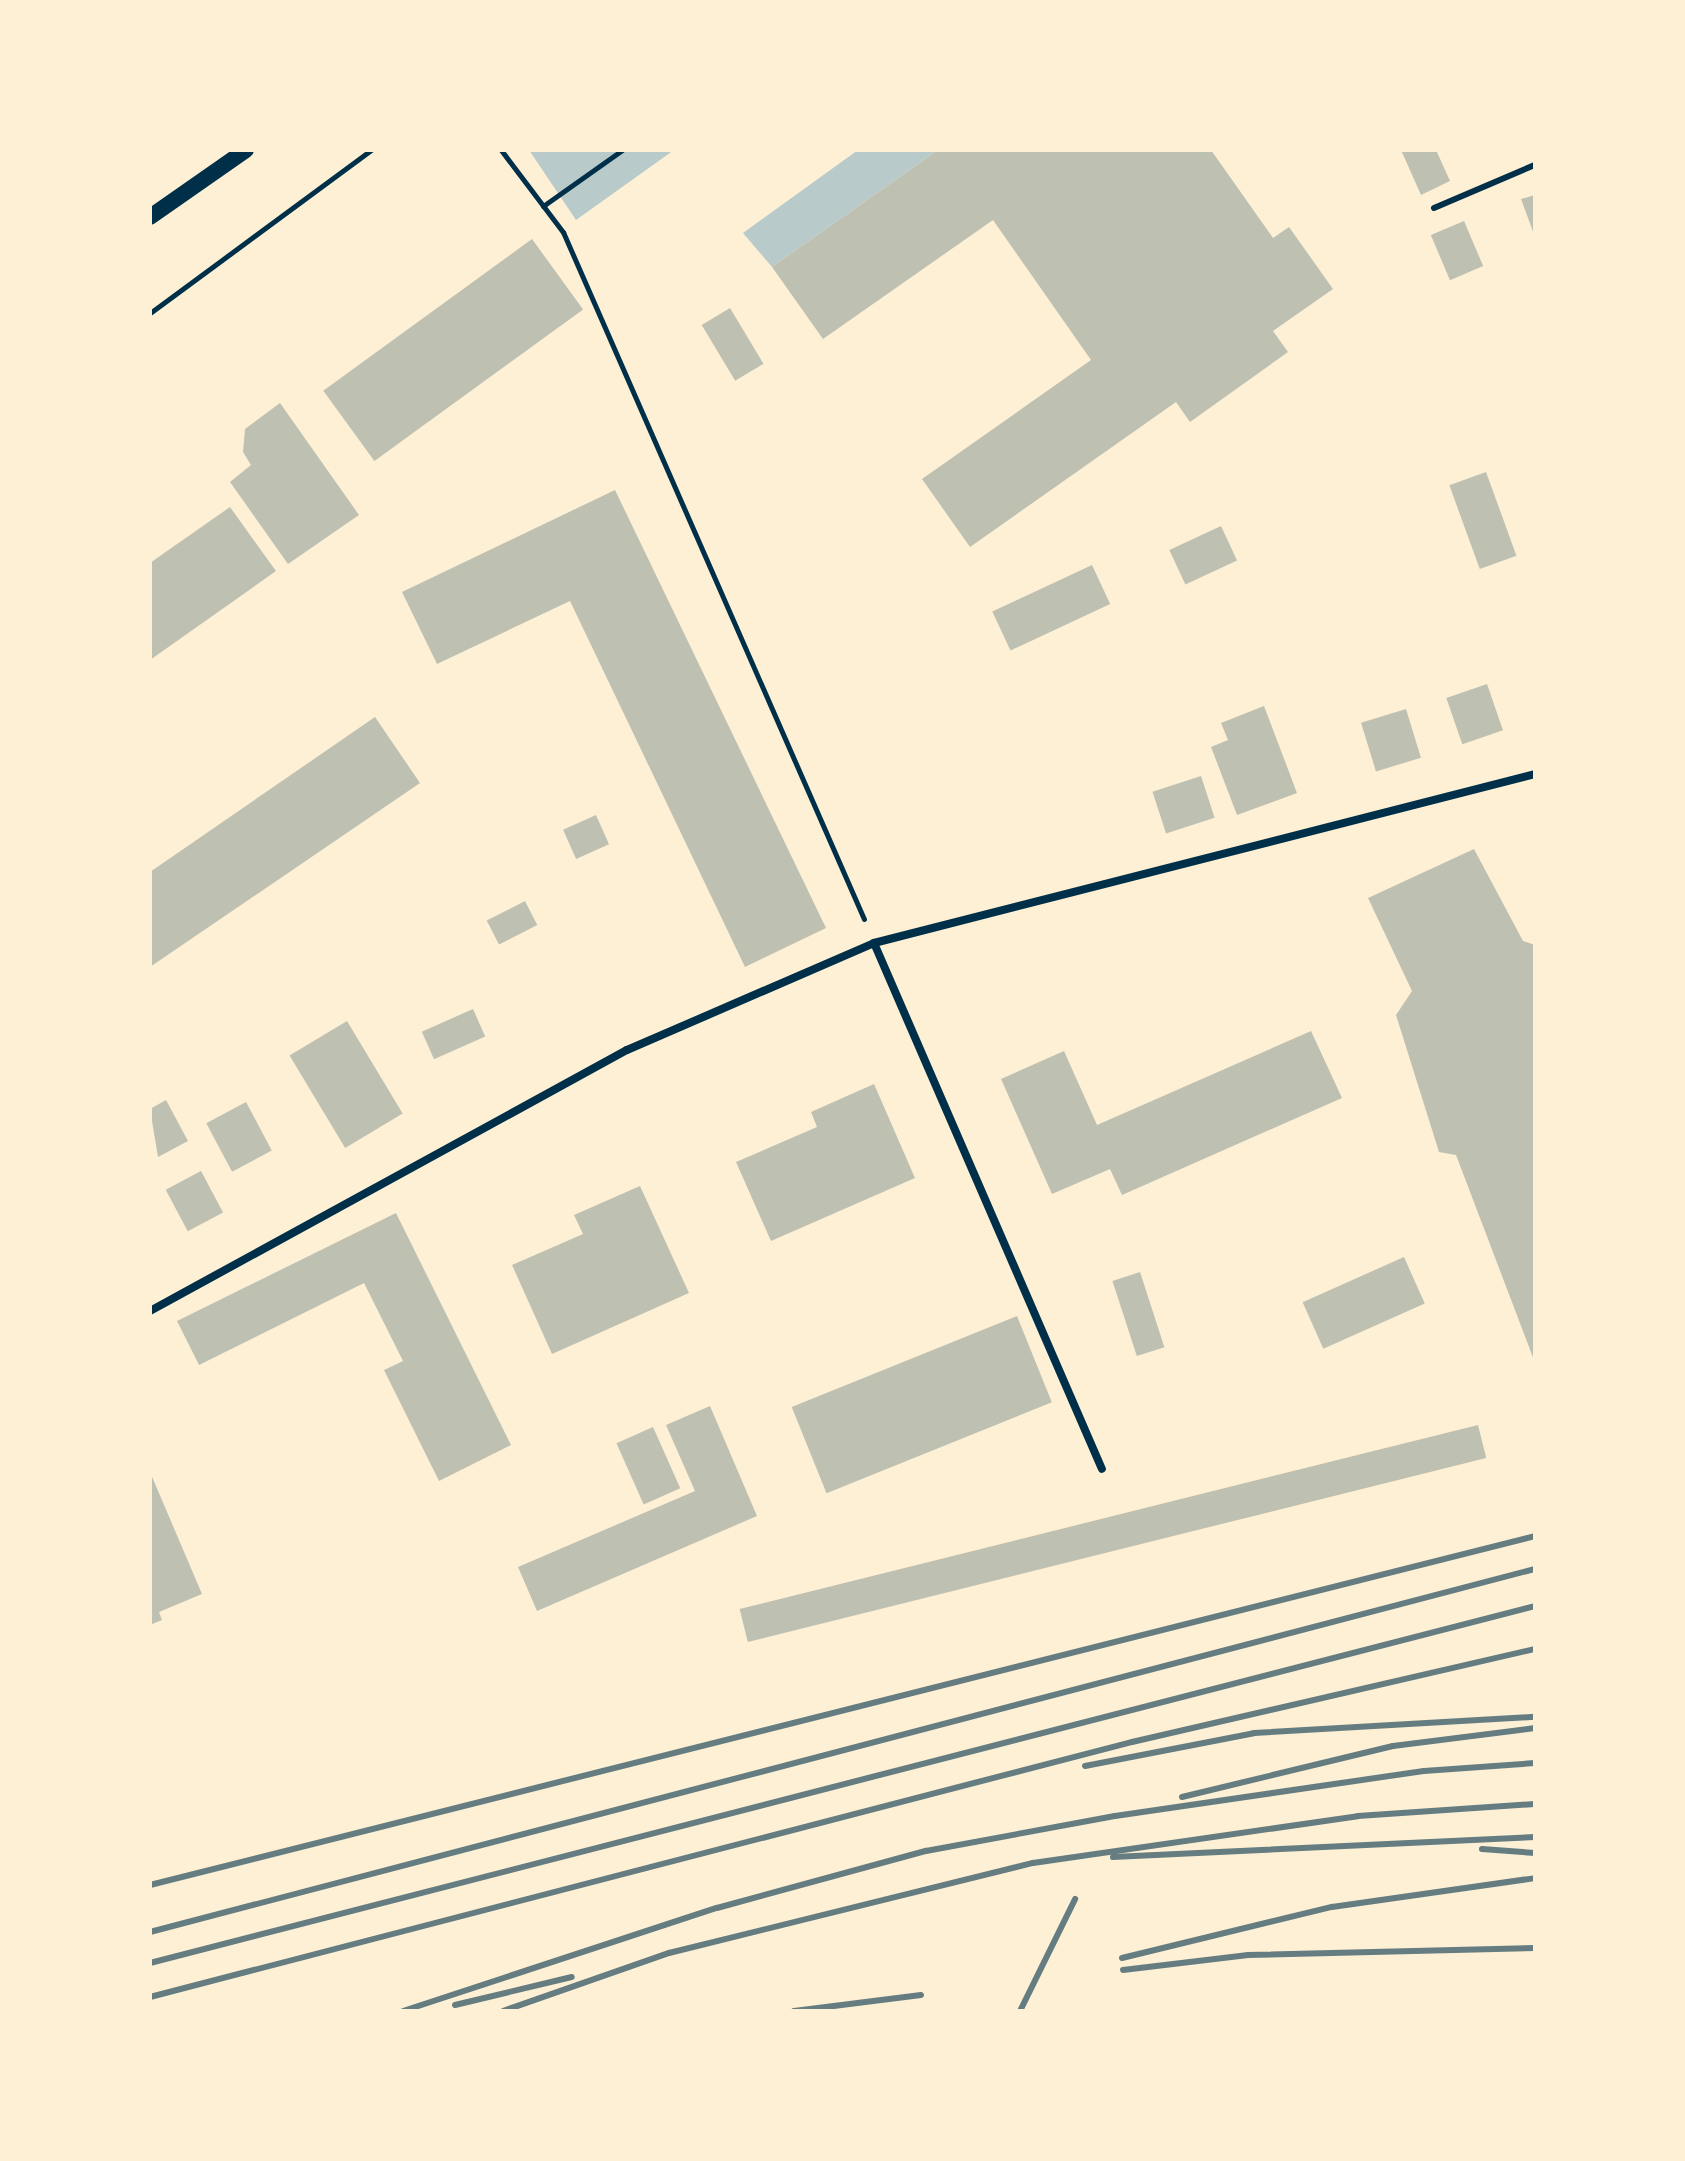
<!DOCTYPE html>
<style>
body{margin:0}
#map{position:relative;width:1685px;height:2161px;overflow:hidden;background:#fdf0d5;font-family:"Fira Sans",sans-serif}
div>[style]{position:absolute}
.green>*{inset:0;background:#b9caca}
.building>*{inset:0;background:#bec0b2;transform-origin:0 0}
.path>*{height:5px;margin:-2.5px;padding:0 2.5px;transform-origin:2.5px;border-radius:2.5px;background:#003049}
.service>*{height:6px;margin:-3px;padding:0 3px;transform-origin:3px;border-radius:3px;background:#003049}
.minor>*{height:8px;margin:-4px;padding:0 4px;transform-origin:4px;border-radius:4px;background:#003049}
.secondary>*{height:16px;margin:-8px;padding:0 8px;transform-origin:8px;border-radius:8px;background:#003049}
.rail>*{height:6px;margin:-3px;padding:0 3px;transform-origin:3px;border-radius:3px;background:#657d81}
span{translate:-50% -50%;white-space:nowrap;text-align:center;line-height:1.15;-webkit-text-stroke:7px #fdf0d5;paint-order:stroke}
.frame{position:absolute;inset:0;border:152px solid #fdf0d5;pointer-events:none}
</style>
<div id="map">
<div class="green">
<i style="clip-path:polygon(529px 150px,674px 150px,576px 220px)"></i>
<i style="clip-path:polygon(858px 150px,938px 150px,772px 267px,743px 233px)"></i>
</div>
<div class="building">
<i style="clip-path:polygon(938px 150px,1211px 150px,1273px 238px,1289px 227px,1333px 289px,1273px 331px,1288px 352px,1190px 422px,1176px 402px,970px 547px,922px 479px,1091px 360px,993px 220px,823px 339px,772px 267px)"></i>
<i style="clip-path:polygon(1401px 150px,1436px 150px,1450px 181px,1421px 195px)"></i>
<i style="clip-path:polygon(1535px 195px,1535px 237px,1521px 199px)"></i>
<i style="left:1464px;top:221px;width:49px;height:36px;rotate:67deg"></i>
<i style="left:532px;top:239px;width:87px;height:258px;rotate:54deg"></i>
<i style="left:730px;top:308px;width:65px;height:33px;rotate:59deg"></i>
<i style="clip-path:polygon(280px 403px,359px 515px,288px 564px,230px 482px,251px 465px,243px 452px,245px 429px)"></i>
<i style="left:1486px;top:472px;width:89px;height:39px;rotate:70deg"></i>
<i style="clip-path:polygon(615px 490px,826px 928px,745px 967px,570px 601px,437px 664px,402px 592px)"></i>
<i style="clip-path:polygon(230px 507px,276px 571px,150px 660px,150px 563px)"></i>
<i style="left:1221px;top:526px;width:38px;height:57px;rotate:65deg"></i>
<i style="left:1092px;top:565px;width:43px;height:110px;rotate:65deg"></i>
<i style="left:1487px;top:684px;width:49px;height:43px;rotate:71deg"></i>
<i style="clip-path:polygon(1264px 706px,1297px 793px,1237px 815px,1211px 747px,1228px 740px,1221px 723px)"></i>
<i style="left:1406px;top:709px;width:51px;height:47px;rotate:73deg"></i>
<i style="clip-path:polygon(375px 717px,420px 783px,150px 967px,150px 872px)"></i>
<i style="left:1201px;top:776px;width:44px;height:51px;rotate:72deg"></i>
<i style="left:596px;top:815px;width:32px;height:36px;rotate:66deg"></i>
<i style="clip-path:polygon(1474px 849px,1523px 941px,1535px 945px,1534px 1360px,1456px 1155px,1439px 1152px,1396px 1015px,1412px 991px,1368px 898px)"></i>
<i style="left:525px;top:901px;width:27px;height:43px;rotate:63deg"></i>
<i style="left:473px;top:1009px;width:30px;height:56px;rotate:66deg"></i>
<i style="left:347px;top:1021px;width:108px;height:67px;rotate:59deg"></i>
<i style="clip-path:polygon(1311px 1031px,1342px 1098px,1122px 1195px,1110px 1169px,1052px 1194px,1001px 1079px,1064px 1051px,1097px 1125px)"></i>
<i style="clip-path:polygon(874px 1084px,915px 1178px,771px 1241px,736px 1162px,817px 1127px,811px 1112px)"></i>
<i style="clip-path:polygon(166px 1100px,188px 1141px,158px 1157px,150px 1109px)"></i>
<i style="left:246px;top:1102px;width:55px;height:45px;rotate:62deg"></i>
<i style="left:201px;top:1171px;width:47px;height:40px;rotate:62deg"></i>
<i style="clip-path:polygon(640px 1186px,689px 1293px,552px 1354px,512px 1265px,583px 1234px,574px 1215px)"></i>
<i style="clip-path:polygon(396px 1213px,511px 1445px,439px 1481px,384px 1370px,403px 1361px,364px 1283px,199px 1365px,177px 1321px)"></i>
<i style="left:1404px;top:1257px;width:51px;height:111px;rotate:66deg"></i>
<i style="left:1140px;top:1272px;width:79px;height:29px;rotate:72deg"></i>
<i style="left:1017px;top:1316px;width:93px;height:243px;rotate:68deg"></i>
<i style="clip-path:polygon(710px 1406px,757px 1516px,537px 1611px,518px 1567px,695px 1491px,666px 1425px)"></i>
<i style="left:1478px;top:1425px;width:34px;height:761px;rotate:76deg"></i>
<i style="left:653px;top:1427px;width:67px;height:40px;rotate:66deg"></i>
<i style="clip-path:polygon(150px 1472px,202px 1594px,159px 1612px,162px 1620px,150px 1625px)"></i>
</div>
<div class="path">
<i style="left:501px;top:150px;width:103px;rotate:52.9deg"></i>
<i style="left:563px;top:232px;width:750px;rotate:66.34deg"></i>
<i style="left:543px;top:206px;width:97px;rotate:-35.3deg"></i>
<i style="left:150px;top:313px;width:275px;rotate:-36.4deg"></i>
</div>
<div class="service">
<i style="left:1434px;top:208px;width:110px;rotate:-23.1deg"></i>
</div>
<div class="minor">
<i style="left:874px;top:943px;width:573px;rotate:66.57deg"></i>
<i style="left:150px;top:1311px;width:544px;rotate:-28.69deg"></i>
<i style="left:627px;top:1050px;width:269px;rotate:-23.4deg"></i>
<i style="left:874px;top:943px;width:682px;rotate:-14.34deg"></i>
</div>
<div class="secondary">
<i style="left:150px;top:217px;width:117px;rotate:-34.9deg"></i>
</div>
<div class="rail">
<i style="left:1085px;top:1766px;width:172px;rotate:-11deg"></i>
<i style="left:1254px;top:1733px;width:281px;rotate:-3.3deg"></i>
<i style="left:1182px;top:1797px;width:217px;rotate:-13.6deg"></i>
<i style="left:1393px;top:1746px;width:143px;rotate:-7.2deg"></i>
<i style="left:1482px;top:1849px;width:53px;rotate:4.3deg"></i>
<i style="left:1113px;top:1857px;width:422px;rotate:-2.7deg"></i>
<i style="left:150px;top:1885px;width:1428px;rotate:-14.14deg"></i>
<i style="left:150px;top:1932px;width:1432px;rotate:-14.69deg"></i>
<i style="left:1122px;top:1958px;width:216px;rotate:-13.7deg"></i>
<i style="left:1332px;top:1907px;width:205px;rotate:-8.1deg"></i>
<i style="left:150px;top:1963px;width:1430px;rotate:-14.45deg"></i>
<i style="left:1123px;top:1970px;width:126px;rotate:-6.8deg"></i>
<i style="left:1248px;top:1955px;width:287px;rotate:-1.4deg"></i>
<i style="left:150px;top:1997px;width:1015px;rotate:-14.56deg"></i>
<i style="left:1132px;top:1742px;width:414px;rotate:-13deg"></i>
<i style="left:455px;top:2005px;width:120px;rotate:-13.5deg"></i>
<i style="left:403px;top:2011px;width:330px;rotate:-18.2deg"></i>
<i style="left:717px;top:1908px;width:217px;rotate:-15.3deg"></i>
<i style="left:926px;top:1851px;width:192px;rotate:-10.5deg"></i>
<i style="left:1115px;top:1816px;width:312px;rotate:-8.3deg"></i>
<i style="left:1424px;top:1771px;width:111px;rotate:-4.1deg"></i>
<i style="left:503px;top:2011px;width:176px;rotate:-19.3deg"></i>
<i style="left:669px;top:1953px;width:375px;rotate:-13.9deg"></i>
<i style="left:1033px;top:1863px;width:328px;rotate:-8.2deg"></i>
<i style="left:1358px;top:1816px;width:177px;rotate:-3.9deg"></i>
<i style="left:794px;top:2011px;width:128px;rotate:-7.2deg"></i>
<i style="left:1020px;top:2011px;width:125px;rotate:-63.8deg"></i>
</div>
<div class="frame"></div>
</div>
